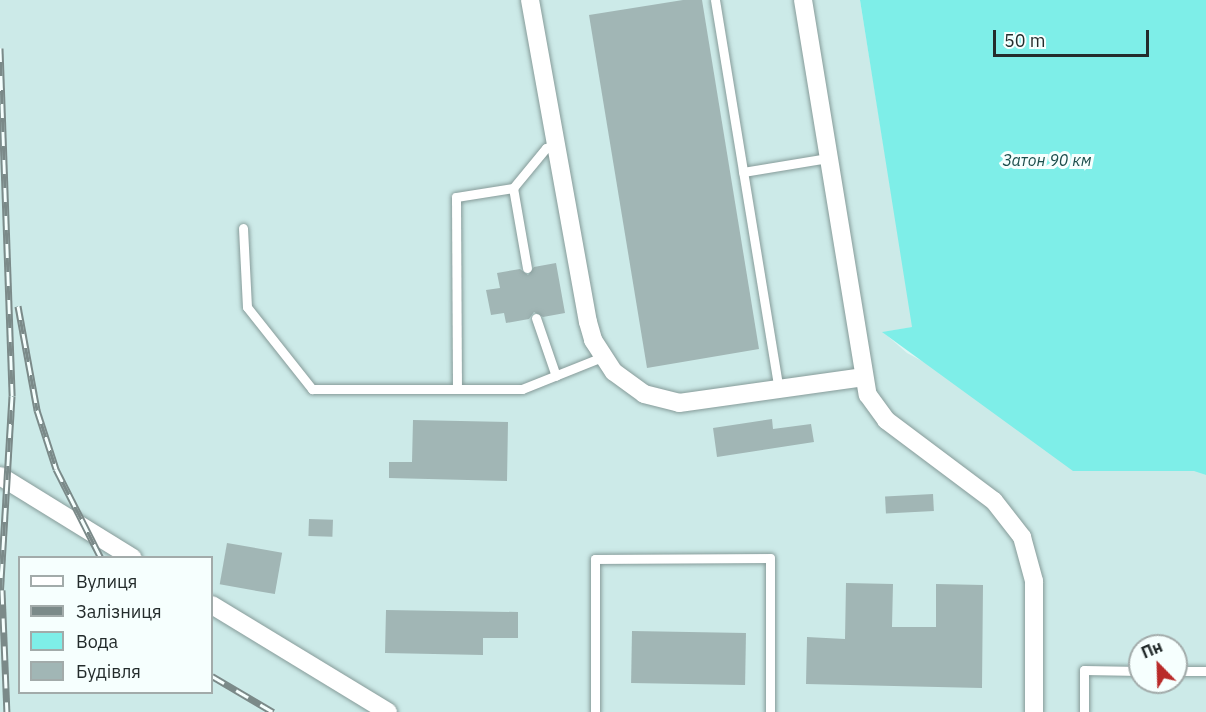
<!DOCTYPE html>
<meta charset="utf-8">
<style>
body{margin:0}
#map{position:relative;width:1206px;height:712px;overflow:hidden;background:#dff5f3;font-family:"IBM Plex Sans",sans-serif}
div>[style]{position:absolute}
.built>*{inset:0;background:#cceae8}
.water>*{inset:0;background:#7eeee8}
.building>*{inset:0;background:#a1b6b5;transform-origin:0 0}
.roads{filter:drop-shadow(0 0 2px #869b99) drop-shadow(0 0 2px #869b99)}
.lane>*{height:9px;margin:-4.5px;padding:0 4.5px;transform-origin:4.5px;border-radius:4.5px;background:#fff}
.street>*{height:18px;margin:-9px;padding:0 9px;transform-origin:9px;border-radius:9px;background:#fff}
.rail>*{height:7px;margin-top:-3.5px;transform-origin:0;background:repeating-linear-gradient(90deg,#f6fffe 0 14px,#7b8a89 0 28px);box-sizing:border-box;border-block:2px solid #7b8a89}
span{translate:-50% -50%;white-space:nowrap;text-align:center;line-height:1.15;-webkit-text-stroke:6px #f6fffe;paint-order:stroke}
.water-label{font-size:16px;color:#1c4e4c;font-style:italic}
.legend{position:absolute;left:18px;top:556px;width:195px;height:138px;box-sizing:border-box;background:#f6fffe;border:2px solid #a2abaa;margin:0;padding:8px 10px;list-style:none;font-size:18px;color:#242c2c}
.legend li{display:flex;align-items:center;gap:12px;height:30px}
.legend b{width:30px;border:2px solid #a2abaa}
.north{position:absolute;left:1128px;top:634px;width:60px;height:60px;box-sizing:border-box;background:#f6fffe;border:2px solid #a2abaa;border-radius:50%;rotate:337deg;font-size:16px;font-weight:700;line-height:24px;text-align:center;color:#242c2c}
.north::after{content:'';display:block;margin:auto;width:21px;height:27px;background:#b92a29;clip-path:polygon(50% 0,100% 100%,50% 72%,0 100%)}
.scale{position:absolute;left:993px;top:30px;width:156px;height:27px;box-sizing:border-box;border:3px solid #242c2c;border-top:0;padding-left:8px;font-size:18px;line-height:21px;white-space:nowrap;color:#242c2c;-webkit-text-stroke:4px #f6fffe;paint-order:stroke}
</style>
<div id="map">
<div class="built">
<i style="clip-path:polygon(evenodd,0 0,860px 0,913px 327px,883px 332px,907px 353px,937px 369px,1206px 475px,1206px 712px,0 712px,0 0,20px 558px,212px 558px,212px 692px,20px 692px,20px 558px,0 0,1140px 646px,1176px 646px,1176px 682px,1140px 682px,1140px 646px)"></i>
</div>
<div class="water">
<i style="clip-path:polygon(860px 0,1206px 0,1206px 475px,1194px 471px,1073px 471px,882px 332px,912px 327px)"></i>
</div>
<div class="building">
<i style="clip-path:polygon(683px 0,702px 0,759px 349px,647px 368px,589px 15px)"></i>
<i style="clip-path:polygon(556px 263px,565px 313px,543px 317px,534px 312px,529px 319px,506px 323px,504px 313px,491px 315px,486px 290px,500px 288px,497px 273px,520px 269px,528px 275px,534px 267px)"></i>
<i style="clip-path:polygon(772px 419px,773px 429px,811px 424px,814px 442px,717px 457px,713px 428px)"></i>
<i style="clip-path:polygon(413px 420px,508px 422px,507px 481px,389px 478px,389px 462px,412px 462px)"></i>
<i style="left:933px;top:494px;width:17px;height:48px;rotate:87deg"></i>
<i style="left:309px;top:519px;width:24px;height:17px;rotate:2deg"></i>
<i style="left:227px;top:543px;width:56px;height:42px;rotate:10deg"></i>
<i style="clip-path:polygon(846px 583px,893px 584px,892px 627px,936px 627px,936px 584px,983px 585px,982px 688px,806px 684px,807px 637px,845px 639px)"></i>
<i style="clip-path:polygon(386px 610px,518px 612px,518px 638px,483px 638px,483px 655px,385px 653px)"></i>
<i style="left:632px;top:631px;width:114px;height:52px;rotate:1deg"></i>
</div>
<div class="roads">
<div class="lane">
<i style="left:715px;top:0;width:395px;rotate:80.7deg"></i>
<i style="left:743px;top:172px;width:86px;rotate:-9.4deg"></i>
<i style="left:243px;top:228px;width:79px;rotate:87.1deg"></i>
<i style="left:247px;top:307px;width:105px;rotate:51.6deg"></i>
<i style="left:312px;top:389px;width:210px"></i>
<i style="left:522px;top:389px;width:86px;rotate:-21.8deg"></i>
<i style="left:527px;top:268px;width:81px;rotate:-99.9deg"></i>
<i style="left:513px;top:188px;width:52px;rotate:-50.5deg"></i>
<i style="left:546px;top:148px;width:10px;rotate:-11deg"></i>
<i style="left:536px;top:318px;width:61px;rotate:71deg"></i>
<i style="left:457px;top:389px;width:192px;rotate:-90.3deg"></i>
<i style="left:456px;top:197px;width:58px;rotate:-9deg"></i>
<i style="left:1176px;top:671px;width:30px"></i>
<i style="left:595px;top:712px;width:153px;rotate:-90deg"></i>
<i style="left:595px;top:559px;width:175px;rotate:-0.3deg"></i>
<i style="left:770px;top:558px;width:154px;rotate:90deg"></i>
<i style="left:1084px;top:712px;width:42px;rotate:-90deg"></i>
<i style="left:1084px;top:670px;width:56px;rotate:1deg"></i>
</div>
<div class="street">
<i style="left:530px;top:0;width:327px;rotate:79.8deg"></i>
<i style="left:588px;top:322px;width:19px;rotate:74deg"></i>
<i style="left:593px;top:340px;width:38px;rotate:57deg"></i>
<i style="left:614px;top:372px;width:37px;rotate:36deg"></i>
<i style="left:644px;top:394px;width:36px;rotate:14deg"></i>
<i style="left:679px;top:403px;width:187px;rotate:-8deg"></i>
<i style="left:803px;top:0;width:400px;rotate:80.7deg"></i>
<i style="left:868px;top:395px;width:31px;rotate:54deg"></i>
<i style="left:886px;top:420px;width:135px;rotate:36.9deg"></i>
<i style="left:994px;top:501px;width:46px;rotate:52.1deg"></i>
<i style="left:1022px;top:537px;width:46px;rotate:74.7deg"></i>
<i style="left:1034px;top:581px;width:131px;rotate:90deg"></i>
<i style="left:0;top:476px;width:156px;rotate:31.7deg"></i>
<i style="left:212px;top:605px;width:206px;rotate:31.3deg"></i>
</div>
</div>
<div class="rail">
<i style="left:0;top:48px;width:348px;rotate:88deg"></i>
<i style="left:12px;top:396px;width:202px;rotate:93.4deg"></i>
<i style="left:18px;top:306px;width:106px;rotate:79.6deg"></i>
<i style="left:37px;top:410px;width:62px;rotate:72.1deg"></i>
<i style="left:56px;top:469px;width:100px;rotate:63.2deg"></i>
<i style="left:2px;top:590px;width:122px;rotate:87.7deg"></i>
<i style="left:212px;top:676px;width:71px;rotate:30.5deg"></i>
</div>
<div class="water-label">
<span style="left:1047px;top:160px">Затон 90 км</span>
</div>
<ul class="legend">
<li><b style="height:8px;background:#fff"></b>Вулиця</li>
<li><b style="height:8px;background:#7b8a89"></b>Залізниця</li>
<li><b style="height:16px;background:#7eeee8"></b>Вода</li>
<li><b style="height:16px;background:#a1b6b5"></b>Будівля</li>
</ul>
<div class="north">Пн</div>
<div class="scale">50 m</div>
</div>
